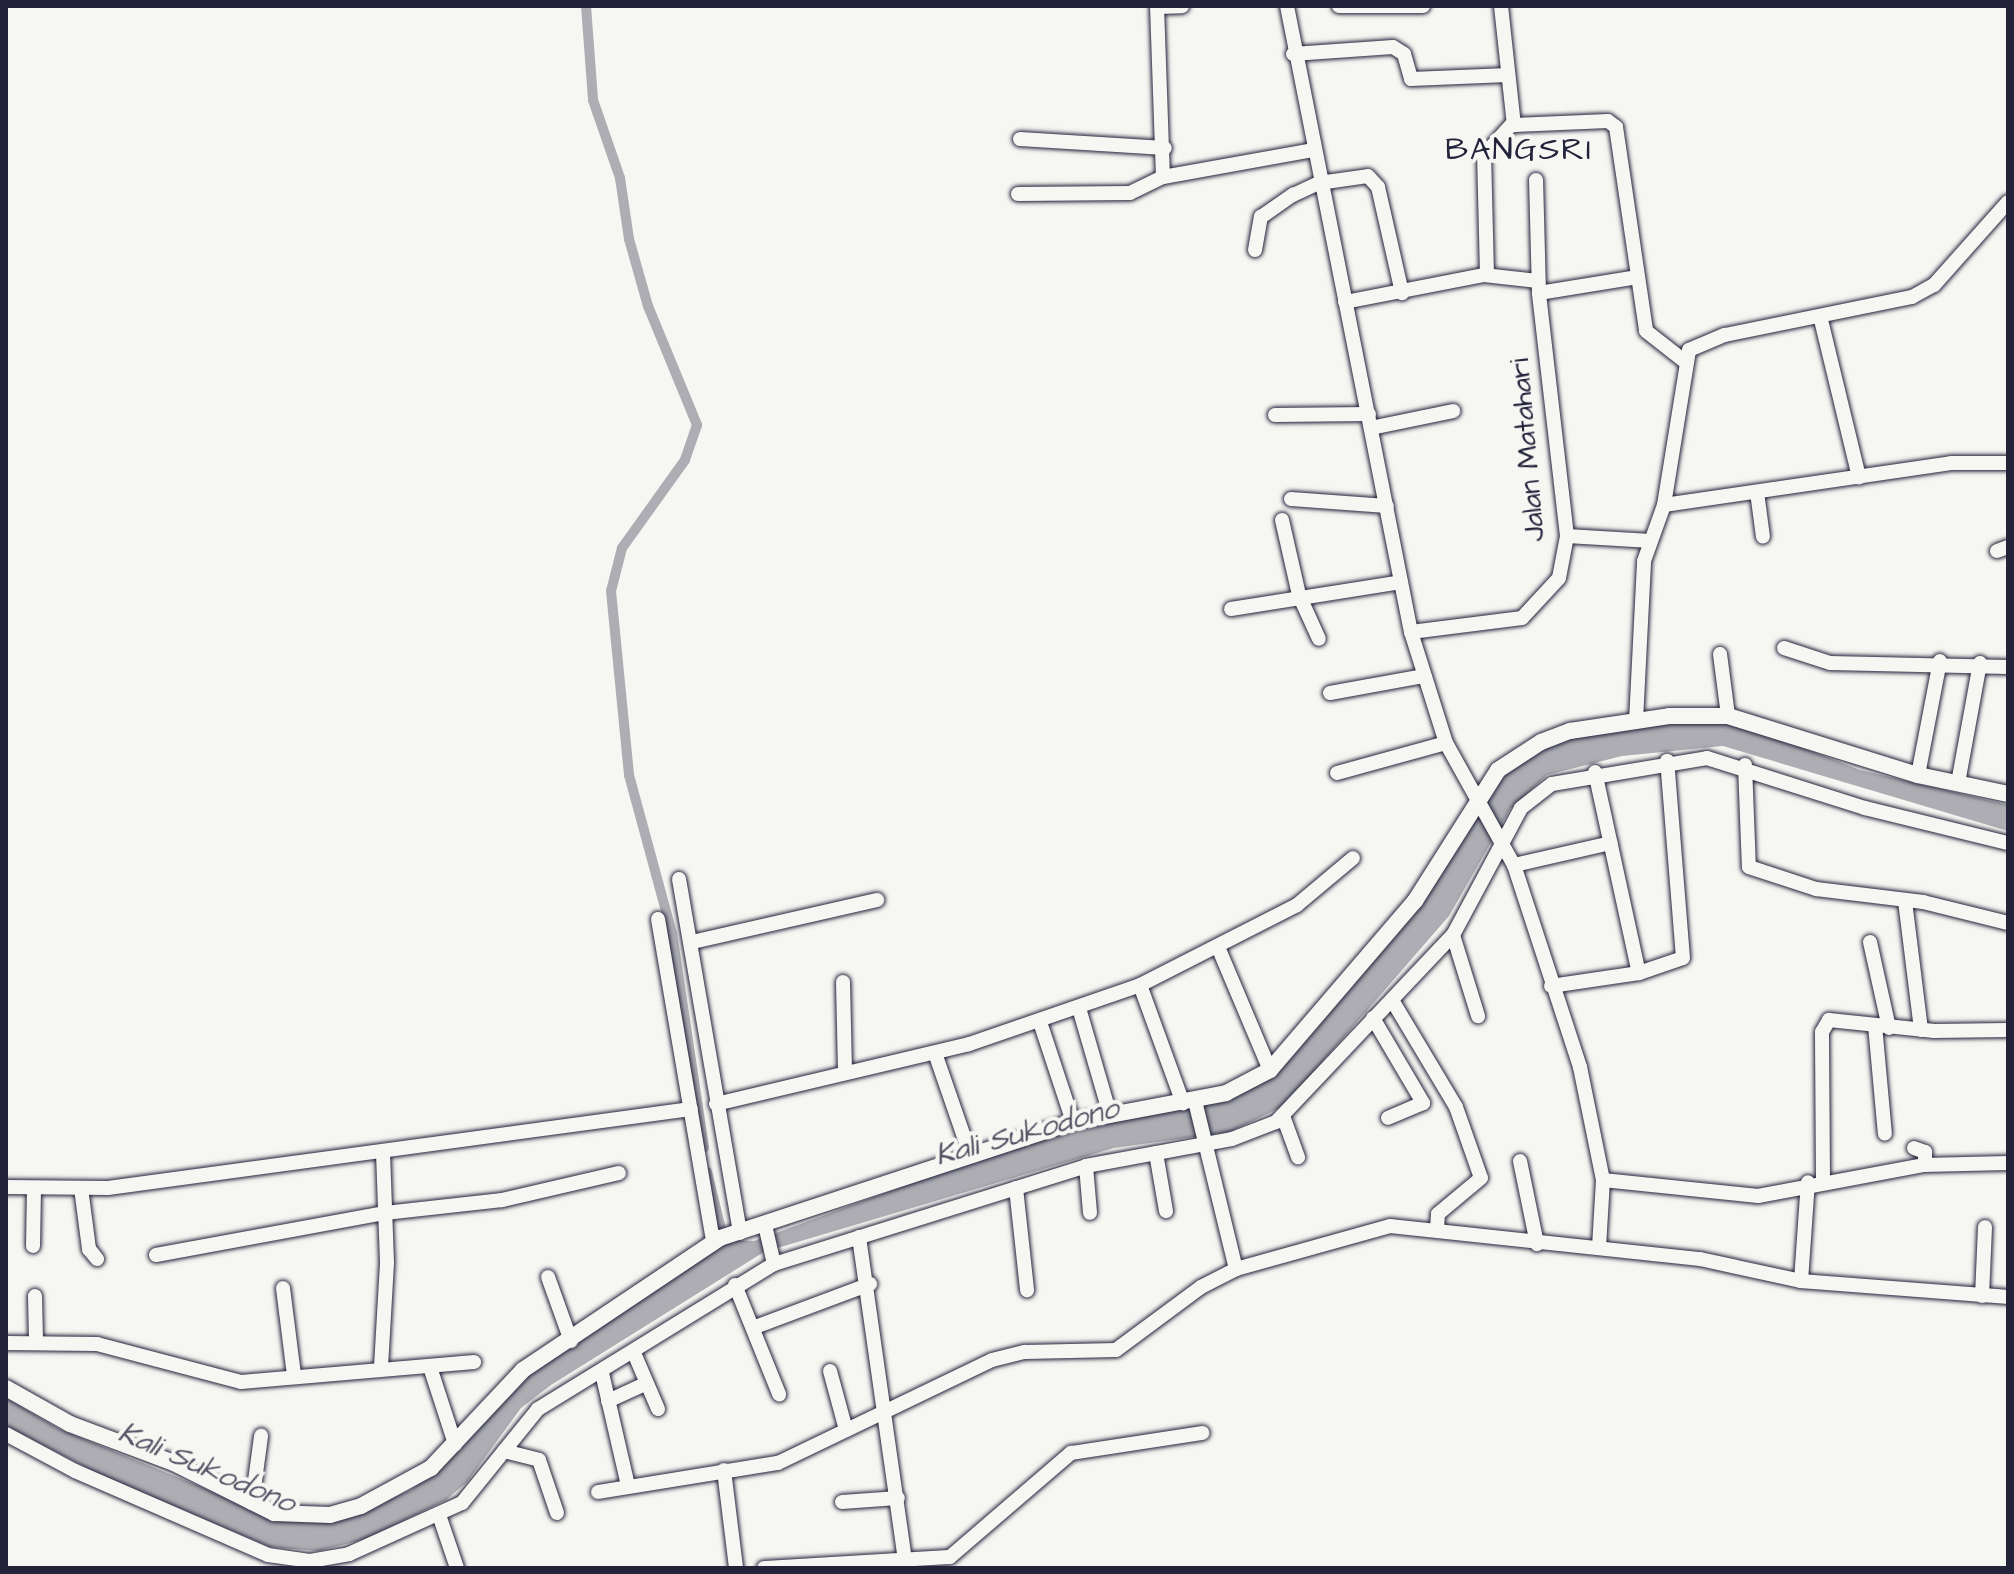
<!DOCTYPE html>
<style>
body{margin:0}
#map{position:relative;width:2014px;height:1574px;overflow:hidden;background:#f6f6f2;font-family:"Architects Daughter",sans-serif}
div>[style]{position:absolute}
.water>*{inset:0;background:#adadb3}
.canal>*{height:10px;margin:-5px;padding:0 5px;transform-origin:5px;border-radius:5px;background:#adadb3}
.river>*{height:18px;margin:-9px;padding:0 9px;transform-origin:9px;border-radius:9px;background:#adadb3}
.roads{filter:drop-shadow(0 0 2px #22223b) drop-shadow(0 0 2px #22223b)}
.minor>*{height:14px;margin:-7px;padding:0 7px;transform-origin:7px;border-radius:7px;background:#f6f6f2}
.major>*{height:16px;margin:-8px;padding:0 8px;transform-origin:8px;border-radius:8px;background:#f6f6f2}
span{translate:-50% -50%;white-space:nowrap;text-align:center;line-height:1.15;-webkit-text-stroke:8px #f6f6f2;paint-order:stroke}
.street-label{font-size:28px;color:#22223b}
.water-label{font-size:30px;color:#535365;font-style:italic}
.quarter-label{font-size:32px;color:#22223b;letter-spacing:2px}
.frame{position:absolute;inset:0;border:8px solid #22223b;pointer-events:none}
</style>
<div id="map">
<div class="water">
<i style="clip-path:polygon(1669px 720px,1757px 730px,1860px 770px,2008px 805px,2008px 831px,1723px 746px,1622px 756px,1547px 775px,1510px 809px,1449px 916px,1284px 1106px,1229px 1132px,1114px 1148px,764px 1252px,551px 1385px,521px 1408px,467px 1482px,446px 1500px,366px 1539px,318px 1551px,270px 1547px,99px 1474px,6px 1426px,6px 1398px,59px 1429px,285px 1521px,313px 1522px,371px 1507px,411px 1490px,460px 1450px,521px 1374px,730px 1240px,754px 1241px,1058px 1130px,1274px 1074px,1427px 893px,1505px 769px,1565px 738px)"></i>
</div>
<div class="canal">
<i style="left:586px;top:6px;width:94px;rotate:85.7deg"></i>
<i style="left:593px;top:100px;width:83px;rotate:70.9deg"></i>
<i style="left:620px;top:178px;width:62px;rotate:81.6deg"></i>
<i style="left:629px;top:239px;width:70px;rotate:74.2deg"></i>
<i style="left:648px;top:306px;width:129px;rotate:67.6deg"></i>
<i style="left:697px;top:425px;width:37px;rotate:109deg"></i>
<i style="left:685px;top:460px;width:108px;rotate:125.6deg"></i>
<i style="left:622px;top:548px;width:44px;rotate:104.3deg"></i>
<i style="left:611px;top:591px;width:185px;rotate:84.4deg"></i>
<i style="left:629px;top:775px;width:164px;rotate:74.8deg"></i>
<i style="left:672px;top:933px;width:217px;rotate:81.5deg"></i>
<i style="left:707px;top:1172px;width:72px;rotate:76.3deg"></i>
</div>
<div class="river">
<i style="left:1700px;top:727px;width:57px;rotate:4deg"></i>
</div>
<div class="roads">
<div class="minor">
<i style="left:1157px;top:6px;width:171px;rotate:88deg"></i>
<i style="left:1163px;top:177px;width:152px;rotate:-10.2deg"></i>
<i style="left:1287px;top:6px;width:638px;rotate:78.8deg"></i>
<i style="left:1411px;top:632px;width:116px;rotate:72.5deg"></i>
<i style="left:1446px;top:743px;width:140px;rotate:60.9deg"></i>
<i style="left:1514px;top:865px;width:213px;rotate:71.9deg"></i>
<i style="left:1580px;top:1067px;width:115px;rotate:78.5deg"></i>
<i style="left:1603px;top:1180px;width:68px;rotate:93.4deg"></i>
<i style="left:1339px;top:6px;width:84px"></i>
<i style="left:1501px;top:6px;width:120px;rotate:83.8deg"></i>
<i style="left:1514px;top:125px;width:94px;rotate:-2.4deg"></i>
<i style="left:1608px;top:121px;width:10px;rotate:37deg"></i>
<i style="left:1616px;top:127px;width:206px;rotate:81.6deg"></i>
<i style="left:1646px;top:331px;width:47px;rotate:38.1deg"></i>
<i style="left:1158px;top:7px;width:24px;rotate:-2deg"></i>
<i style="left:1293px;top:54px;width:100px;rotate:-4deg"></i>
<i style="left:1393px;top:47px;width:13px;rotate:32deg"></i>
<i style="left:1404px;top:54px;width:26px;rotate:74deg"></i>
<i style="left:1411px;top:79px;width:97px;rotate:-2.4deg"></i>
<i style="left:1020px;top:139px;width:145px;rotate:3.6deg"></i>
<i style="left:1018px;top:194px;width:112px;rotate:-0.5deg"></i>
<i style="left:1130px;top:193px;width:37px;rotate:-26deg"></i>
<i style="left:1255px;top:250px;width:34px;rotate:-80deg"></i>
<i style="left:1261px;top:217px;width:39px;rotate:-35deg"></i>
<i style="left:1293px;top:195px;width:29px;rotate:-25deg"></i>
<i style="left:1319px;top:183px;width:49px;rotate:-8.1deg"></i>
<i style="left:1368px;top:176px;width:15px;rotate:48deg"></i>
<i style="left:1378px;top:187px;width:109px;rotate:77.2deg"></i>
<i style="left:1487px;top:275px;width:120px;rotate:-91.4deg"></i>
<i style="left:1484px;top:155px;width:43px;rotate:-47.8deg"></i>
<i style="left:1539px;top:293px;width:100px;rotate:-9.2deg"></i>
<i style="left:1345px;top:302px;width:142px;rotate:-11deg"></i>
<i style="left:1484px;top:275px;width:54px;rotate:6.3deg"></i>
<i style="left:1821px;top:320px;width:162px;rotate:76.4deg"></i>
<i style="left:1275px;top:415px;width:94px;rotate:-0.6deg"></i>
<i style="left:1371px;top:428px;width:84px;rotate:-11.7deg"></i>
<i style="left:1757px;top:492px;width:45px;rotate:82.4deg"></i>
<i style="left:1291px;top:499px;width:96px;rotate:4.2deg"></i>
<i style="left:1664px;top:505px;width:290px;rotate:-8.3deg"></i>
<i style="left:1951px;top:463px;width:57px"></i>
<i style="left:1282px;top:520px;width:77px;rotate:77.2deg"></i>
<i style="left:1299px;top:595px;width:48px;rotate:65.6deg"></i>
<i style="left:1567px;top:536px;width:84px;rotate:3.4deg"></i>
<i style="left:1997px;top:551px;width:12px;rotate:-20deg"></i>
<i style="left:1231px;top:609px;width:172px;rotate:-9deg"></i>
<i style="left:1411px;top:632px;width:112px;rotate:-7.2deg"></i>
<i style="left:1522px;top:618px;width:54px;rotate:-47.2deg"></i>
<i style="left:1559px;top:578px;width:43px;rotate:-79.2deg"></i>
<i style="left:1567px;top:536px;width:245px;rotate:-96.6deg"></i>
<i style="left:1539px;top:293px;width:113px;rotate:-91.5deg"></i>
<i style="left:1784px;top:648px;width:48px;rotate:18.1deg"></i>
<i style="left:1830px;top:663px;width:178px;rotate:1.3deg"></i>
<i style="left:1720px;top:654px;width:63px;rotate:82.6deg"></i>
<i style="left:1330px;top:693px;width:96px;rotate:-10.3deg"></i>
<i style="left:1636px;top:721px;width:160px;rotate:-87.1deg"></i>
<i style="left:1644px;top:561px;width:59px;rotate:-70.3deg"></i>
<i style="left:1664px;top:505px;width:157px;rotate:-80.8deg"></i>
<i style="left:1689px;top:350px;width:39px;rotate:-23deg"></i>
<i style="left:1725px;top:335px;width:191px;rotate:-11.5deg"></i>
<i style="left:1912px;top:297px;width:25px;rotate:-29deg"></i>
<i style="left:1934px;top:285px;width:111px;rotate:-48.3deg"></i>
<i style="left:1745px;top:765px;width:102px;rotate:87.8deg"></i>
<i style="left:1749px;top:867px;width:71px;rotate:18.2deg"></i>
<i style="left:1816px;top:889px;width:108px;rotate:6.9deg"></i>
<i style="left:1923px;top:902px;width:88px;rotate:13.9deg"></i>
<i style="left:1595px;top:772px;width:206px;rotate:77.7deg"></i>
<i style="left:1337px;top:773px;width:113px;rotate:-15.4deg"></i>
<i style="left:1918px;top:775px;width:116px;rotate:-79.1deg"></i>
<i style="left:1958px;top:783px;width:122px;rotate:-79.6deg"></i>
<i style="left:1514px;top:865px;width:99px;rotate:-12.8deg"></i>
<i style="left:679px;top:879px;width:359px;rotate:80.2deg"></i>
<i style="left:1905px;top:901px;width:130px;rotate:82.9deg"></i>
<i style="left:658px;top:919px;width:328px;rotate:80.3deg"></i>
<i style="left:1453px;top:935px;width:85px;rotate:72.8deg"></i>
<i style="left:692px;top:942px;width:190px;rotate:-12.8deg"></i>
<i style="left:1870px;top:942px;width:88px;rotate:77.5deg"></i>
<i style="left:1218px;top:947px;width:134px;rotate:67.1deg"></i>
<i style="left:843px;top:982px;width:89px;rotate:88.7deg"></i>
<i style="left:1140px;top:985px;width:126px;rotate:70deg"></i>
<i style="left:1551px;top:986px;width:89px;rotate:-8.4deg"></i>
<i style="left:1639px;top:973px;width:46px;rotate:-18.8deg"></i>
<i style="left:1683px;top:958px;width:198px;rotate:-94.6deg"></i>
<i style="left:1392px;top:1000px;width:125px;rotate:59.1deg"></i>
<i style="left:1456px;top:1107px;width:75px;rotate:70.6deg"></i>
<i style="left:1481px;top:1178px;width:56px;rotate:140.1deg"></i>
<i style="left:1438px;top:1214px;width:15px;rotate:94deg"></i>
<i style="left:1079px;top:1008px;width:111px;rotate:73.8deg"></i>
<i style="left:1373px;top:1018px;width:99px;rotate:59.5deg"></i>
<i style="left:1423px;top:1103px;width:38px;rotate:157deg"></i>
<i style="left:1040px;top:1022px;width:105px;rotate:71.7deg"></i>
<i style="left:1875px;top:1025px;width:109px;rotate:84.8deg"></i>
<i style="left:935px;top:1053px;width:107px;rotate:70.9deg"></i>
<i style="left:1195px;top:1101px;width:173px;rotate:76.3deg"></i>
<i style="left:716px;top:1104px;width:260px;rotate:-13.3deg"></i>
<i style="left:969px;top:1044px;width:181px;rotate:-19deg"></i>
<i style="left:1140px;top:985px;width:176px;rotate:-27deg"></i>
<i style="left:1297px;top:905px;width:73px;rotate:-40deg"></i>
<i style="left:1283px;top:1116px;width:44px;rotate:69.9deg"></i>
<i style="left:1914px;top:1148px;width:12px;rotate:20deg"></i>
<i style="left:1925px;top:1152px;width:13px;rotate:90deg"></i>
<i style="left:1156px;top:1153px;width:59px;rotate:80.2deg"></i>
<i style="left:1520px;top:1161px;width:85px;rotate:78.4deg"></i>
<i style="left:1086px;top:1166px;width:47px;rotate:85.1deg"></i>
<i style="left:1603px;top:1180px;width:156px;rotate:5.9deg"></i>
<i style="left:1758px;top:1196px;width:168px;rotate:-10.6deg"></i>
<i style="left:1923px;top:1165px;width:85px;rotate:-1.3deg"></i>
<i style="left:1823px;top:1180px;width:148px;rotate:-90.4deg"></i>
<i style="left:1822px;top:1032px;width:14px;rotate:-60deg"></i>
<i style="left:1829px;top:1020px;width:106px;rotate:6deg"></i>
<i style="left:1934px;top:1031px;width:74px;rotate:-0.8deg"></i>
<i style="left:6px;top:1187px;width:102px;rotate:0.6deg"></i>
<i style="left:108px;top:1188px;width:588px;rotate:-7.72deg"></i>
<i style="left:81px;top:1188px;width:62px;rotate:82.5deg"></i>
<i style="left:89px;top:1249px;width:13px;rotate:51deg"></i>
<i style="left:1016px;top:1188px;width:103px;rotate:83.8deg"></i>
<i style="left:765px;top:1225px;width:40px;rotate:77deg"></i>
<i style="left:859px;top:1237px;width:334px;rotate:81.9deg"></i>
<i style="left:33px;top:1246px;width:58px;rotate:-89deg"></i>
<i style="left:156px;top:1255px;width:233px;rotate:-10.4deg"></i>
<i style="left:385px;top:1213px;width:118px;rotate:-6.3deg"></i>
<i style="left:502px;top:1200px;width:120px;rotate:-13deg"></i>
<i style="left:548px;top:1277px;width:68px;rotate:70.2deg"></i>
<i style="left:1801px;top:1281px;width:99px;rotate:-86deg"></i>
<i style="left:735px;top:1285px;width:118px;rotate:68deg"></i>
<i style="left:283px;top:1288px;width:88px;rotate:82.8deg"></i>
<i style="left:35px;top:1296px;width:45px;rotate:88.7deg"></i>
<i style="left:1982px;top:1296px;width:69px;rotate:-87.5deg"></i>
<i style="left:755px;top:1327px;width:123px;rotate:-20.5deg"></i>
<i style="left:6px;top:1343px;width:91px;rotate:0.6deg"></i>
<i style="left:97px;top:1344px;width:149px;rotate:14.8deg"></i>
<i style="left:241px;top:1382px;width:234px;rotate:-4.9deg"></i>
<i style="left:634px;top:1353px;width:61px;rotate:66.8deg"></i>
<i style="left:381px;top:1367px;width:105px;rotate:-86.7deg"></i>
<i style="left:387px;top:1262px;width:109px;rotate:-92.1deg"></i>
<i style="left:431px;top:1370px;width:78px;rotate:72deg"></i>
<i style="left:830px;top:1371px;width:61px;rotate:74.8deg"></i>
<i style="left:602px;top:1373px;width:116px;rotate:77deg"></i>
<i style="left:608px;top:1401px;width:41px;rotate:-24.7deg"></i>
<i style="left:6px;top:1434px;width:78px;rotate:28.2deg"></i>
<i style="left:75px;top:1471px;width:210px;rotate:23.5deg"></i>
<i style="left:268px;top:1555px;width:42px;rotate:8.1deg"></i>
<i style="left:310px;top:1561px;width:40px;rotate:-10deg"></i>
<i style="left:349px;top:1554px;width:124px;rotate:-24.3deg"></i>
<i style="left:462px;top:1503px;width:121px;rotate:-51deg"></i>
<i style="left:538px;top:1409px;width:277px;rotate:-31.6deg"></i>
<i style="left:774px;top:1264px;width:327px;rotate:-17.4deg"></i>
<i style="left:1086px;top:1166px;width:148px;rotate:-10.5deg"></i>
<i style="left:1232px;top:1139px;width:47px;rotate:-21.1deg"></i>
<i style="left:1276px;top:1122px;width:257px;rotate:-46.6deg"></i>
<i style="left:1453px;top:935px;width:144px;rotate:-61.8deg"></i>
<i style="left:1521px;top:808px;width:39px;rotate:-38deg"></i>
<i style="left:1552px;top:784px;width:157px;rotate:-9.5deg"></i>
<i style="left:1707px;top:758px;width:166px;rotate:17.6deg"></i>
<i style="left:1865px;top:808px;width:147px;rotate:13.8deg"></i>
<i style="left:504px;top:1451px;width:36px;rotate:14deg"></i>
<i style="left:539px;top:1460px;width:56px;rotate:71.2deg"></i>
<i style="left:724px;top:1470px;width:99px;rotate:83deg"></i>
<i style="left:598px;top:1492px;width:182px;rotate:-9.2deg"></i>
<i style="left:778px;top:1463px;width:237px;rotate:-25.7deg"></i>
<i style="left:992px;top:1360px;width:34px;rotate:-14deg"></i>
<i style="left:1025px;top:1352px;width:91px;rotate:-1.3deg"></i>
<i style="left:1116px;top:1350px;width:106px;rotate:-36.5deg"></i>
<i style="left:1201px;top:1287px;width:39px;rotate:-27deg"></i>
<i style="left:1236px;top:1269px;width:160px;rotate:-15.6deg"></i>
<i style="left:1390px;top:1226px;width:312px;rotate:6.1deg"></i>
<i style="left:1700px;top:1259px;width:103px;rotate:12.3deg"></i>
<i style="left:1801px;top:1281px;width:208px;rotate:4.4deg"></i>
<i style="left:842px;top:1502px;width:56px;rotate:-4.1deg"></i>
<i style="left:252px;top:1503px;width:68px;rotate:-82.3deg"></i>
<i style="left:439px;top:1515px;width:56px;rotate:71.2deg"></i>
<i style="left:764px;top:1568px;width:186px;rotate:-3.4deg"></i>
<i style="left:950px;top:1557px;width:160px;rotate:-40.7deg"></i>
<i style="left:1071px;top:1453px;width:133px;rotate:-8.7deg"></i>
</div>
<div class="major">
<i style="left:6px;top:1388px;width:73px;rotate:29.4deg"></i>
<i style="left:70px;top:1424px;width:111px;rotate:20.6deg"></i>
<i style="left:174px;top:1463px;width:112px;rotate:26.6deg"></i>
<i style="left:274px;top:1513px;width:56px;rotate:2deg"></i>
<i style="left:330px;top:1515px;width:32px;rotate:-16deg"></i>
<i style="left:361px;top:1506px;width:80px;rotate:-28.5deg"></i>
<i style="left:431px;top:1468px;width:134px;rotate:-46.8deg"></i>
<i style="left:523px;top:1370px;width:237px;rotate:-33.8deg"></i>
<i style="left:720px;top:1238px;width:372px;rotate:-18.2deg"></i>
<i style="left:1073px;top:1122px;width:156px;rotate:-10.7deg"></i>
<i style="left:1226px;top:1093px;width:50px;rotate:-27.6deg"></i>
<i style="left:1270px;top:1070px;width:223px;rotate:-49.4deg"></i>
<i style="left:1415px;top:901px;width:155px;rotate:-57.6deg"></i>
<i style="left:1498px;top:770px;width:51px;rotate:-33.1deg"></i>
<i style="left:1541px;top:742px;width:31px;rotate:-21deg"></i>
<i style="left:1570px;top:731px;width:100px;rotate:-8.6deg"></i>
<i style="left:1669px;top:716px;width:59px"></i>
<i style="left:1728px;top:716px;width:199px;rotate:17.3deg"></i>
<i style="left:1918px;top:775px;width:92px;rotate:11.9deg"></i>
</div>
</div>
<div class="street-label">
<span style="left:1528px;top:450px;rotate:-95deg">Jalan Matahari</span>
</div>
<div class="water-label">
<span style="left:1027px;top:1132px;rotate:-15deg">Kali Sukodono</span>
<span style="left:207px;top:1468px;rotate:23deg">Kali Sukodono</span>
</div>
<div class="quarter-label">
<span style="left:1519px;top:150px">BANGSRI</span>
</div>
<div class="frame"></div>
</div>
